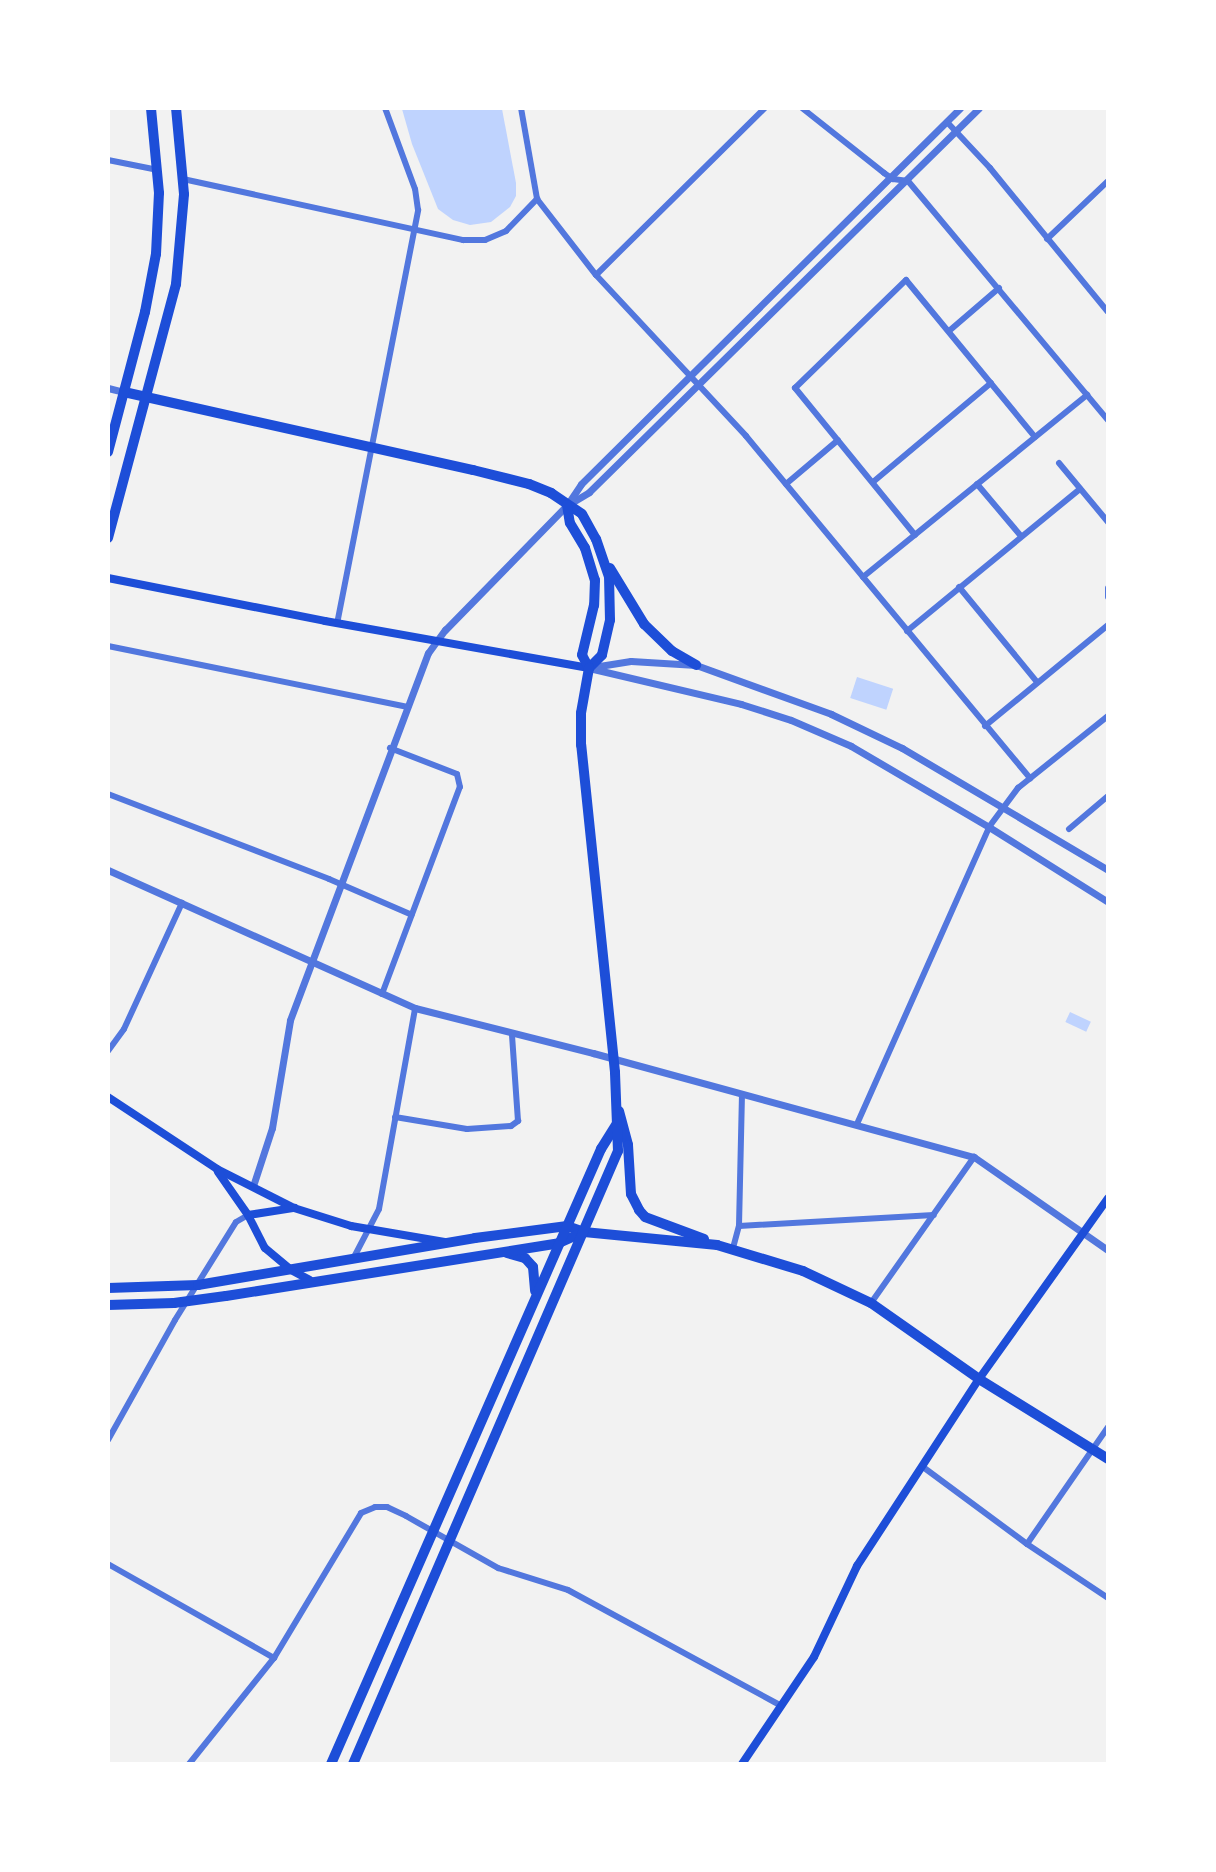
<!DOCTYPE html>
<style>
body{margin:0}
#map{position:relative;width:1216px;height:1872px;overflow:hidden;background:#f2f2f2;font-family:Ubuntu,sans-serif}
div>[style]{position:absolute}
.water>*{inset:0;background:#bfd3fe;transform-origin:0 0}
.minor>*{height:6px;margin:-3px;padding:0 3px;transform-origin:3px;border-radius:3px;background:#5277de}
.tertiary>*{height:7px;margin:-3.5px;padding:0 3.5px;transform-origin:3.5px;border-radius:3.5px;background:#5277de}
.secondary>*{height:8px;margin:-4px;padding:0 4px;transform-origin:4px;border-radius:4px;background:#1d4ed8}
.primary>*{height:10px;margin:-5px;padding:0 5px;transform-origin:5px;border-radius:5px;background:#1d4ed8}
span{translate:-50% -50%;white-space:nowrap;text-align:center;line-height:1.15;-webkit-text-stroke:7px #fff;paint-order:stroke}
.frame{position:absolute;inset:0;border:110px solid #fff;pointer-events:none}
</style>
<div id="map">
<div class="water">
<i style="clip-path:polygon(402px 109px,502px 109px,516px 183px,516px 196px,510px 207px,491px 222px,470px 225px,453px 220px,438px 209px,412px 144px)"></i>
<i style="left:857px;top:677px;width:38px;height:22px;rotate:18deg"></i>
<i style="left:1070px;top:1012px;width:23px;height:11px;rotate:25deg"></i>
</div>
<div class="minor">
<i style="left:521px;top:108px;width:92px;rotate:80deg"></i>
<i style="left:537px;top:199px;width:96px;rotate:52.2deg"></i>
<i style="left:596px;top:275px;width:220px;rotate:47deg"></i>
<i style="left:746px;top:436px;width:445px;rotate:50.3deg"></i>
<i style="left:802px;top:108px;width:105px;rotate:38.4deg"></i>
<i style="left:884px;top:173px;width:11px;rotate:34deg"></i>
<i style="left:893px;top:179px;width:15px;rotate:8deg"></i>
<i style="left:908px;top:181px;width:312px;rotate:50.1deg"></i>
<i style="left:947px;top:122px;width:63px;rotate:46.9deg"></i>
<i style="left:990px;top:168px;width:186px;rotate:50.7deg"></i>
<i style="left:108px;top:160px;width:51px;rotate:11.3deg"></i>
<i style="left:183px;top:179px;width:287px;rotate:12.3deg"></i>
<i style="left:463px;top:240px;width:22px"></i>
<i style="left:485px;top:240px;width:23px;rotate:-23deg"></i>
<i style="left:506px;top:231px;width:45px;rotate:-45.9deg"></i>
<i style="left:1047px;top:239px;width:84px;rotate:-43.6deg"></i>
<i style="left:596px;top:275px;width:238px;rotate:-44.7deg"></i>
<i style="left:949px;top:331px;width:66px;rotate:-40.7deg"></i>
<i style="left:1059px;top:463px;width:77px;rotate:50.3deg"></i>
<i style="left:873px;top:482px;width:154px;rotate:-40deg"></i>
<i style="left:786px;top:484px;width:68px;rotate:-40.2deg"></i>
<i style="left:977px;top:484px;width:68px;rotate:49.8deg"></i>
<i style="left:915px;top:535px;width:190px;rotate:-129.2deg"></i>
<i style="left:795px;top:388px;width:155px;rotate:-44.2deg"></i>
<i style="left:906px;top:280px;width:203px;rotate:50.6deg"></i>
<i style="left:863px;top:577px;width:289px;rotate:-39.1deg"></i>
<i style="left:959px;top:587px;width:123px;rotate:50.6deg"></i>
<i style="left:1108px;top:588px;width:9px;rotate:90deg"></i>
<i style="left:337px;top:624px;width:422px;rotate:-78.9deg"></i>
<i style="left:418px;top:210px;width:21px;rotate:-98deg"></i>
<i style="left:415px;top:189px;width:86px;rotate:-110.3deg"></i>
<i style="left:907px;top:631px;width:224px;rotate:-39.4deg"></i>
<i style="left:108px;top:646px;width:306px;rotate:11.5deg"></i>
<i style="left:985px;top:726px;width:159px;rotate:-39.4deg"></i>
<i style="left:108px;top:794px;width:237px;rotate:21deg"></i>
<i style="left:329px;top:879px;width:90px;rotate:23.4deg"></i>
<i style="left:1069px;top:829px;width:51px;rotate:-40.2deg"></i>
<i style="left:382px;top:994px;width:221px;rotate:-69.4deg"></i>
<i style="left:460px;top:787px;width:13px;rotate:-103deg"></i>
<i style="left:457px;top:774px;width:72px;rotate:-158.8deg"></i>
<i style="left:108px;top:1051px;width:27px;rotate:-54deg"></i>
<i style="left:124px;top:1029px;width:139px;rotate:-65.3deg"></i>
<i style="left:395px;top:1117px;width:73px;rotate:9.5deg"></i>
<i style="left:467px;top:1129px;width:44px;rotate:-3.9deg"></i>
<i style="left:511px;top:1126px;width:9px;rotate:-36deg"></i>
<i style="left:518px;top:1121px;width:86px;rotate:-94deg"></i>
<i style="left:857px;top:1124px;width:325px;rotate:-66deg"></i>
<i style="left:989px;top:827px;width:49px;rotate:-53.4deg"></i>
<i style="left:1018px;top:788px;width:115px;rotate:-38.7deg"></i>
<i style="left:739px;top:1226px;width:195px;rotate:-3.2deg"></i>
<i style="left:733px;top:1248px;width:23px;rotate:-75deg"></i>
<i style="left:739px;top:1226px;width:131px;rotate:-88.7deg"></i>
<i style="left:353px;top:1259px;width:56px;rotate:-62.5deg"></i>
<i style="left:379px;top:1209px;width:204px;rotate:-79.8deg"></i>
<i style="left:871px;top:1303px;width:179px;rotate:-54.8deg"></i>
<i style="left:108px;top:1440px;width:137px;rotate:-60.8deg"></i>
<i style="left:175px;top:1320px;width:115px;rotate:-58.1deg"></i>
<i style="left:236px;top:1222px;width:14px;rotate:-30deg"></i>
<i style="left:923px;top:1467px;width:129px;rotate:36.5deg"></i>
<i style="left:1027px;top:1544px;width:97px;rotate:33.7deg"></i>
<i style="left:1027px;top:1544px;width:142px;rotate:-55.3deg"></i>
<i style="left:108px;top:1564px;width:191px;rotate:29.5deg"></i>
<i style="left:189px;top:1764px;width:136px;rotate:-51.3deg"></i>
<i style="left:274px;top:1658px;width:169px;rotate:-59deg"></i>
<i style="left:361px;top:1513px;width:15px;rotate:-23deg"></i>
<i style="left:375px;top:1507px;width:12px"></i>
<i style="left:387px;top:1507px;width:21px;rotate:25deg"></i>
<i style="left:406px;top:1516px;width:106px;rotate:29.5deg"></i>
<i style="left:498px;top:1568px;width:73px;rotate:17.4deg"></i>
<i style="left:568px;top:1590px;width:241px;rotate:28.5deg"></i>
</div>
<div class="tertiary">
<i style="left:108px;top:388px;width:16px;rotate:14deg"></i>
<i style="left:571px;top:503px;width:21px;rotate:-31deg"></i>
<i style="left:589px;top:492px;width:547px;rotate:-44.56deg"></i>
<i style="left:593px;top:667px;width:38px;rotate:-9deg"></i>
<i style="left:631px;top:661px;width:65px;rotate:3.5deg"></i>
<i style="left:696px;top:665px;width:144px;rotate:19.9deg"></i>
<i style="left:831px;top:714px;width:79px;rotate:25.6deg"></i>
<i style="left:902px;top:748px;width:239px;rotate:30.6deg"></i>
<i style="left:589px;top:668px;width:156px;rotate:13.3deg"></i>
<i style="left:741px;top:704px;width:52px;rotate:17.7deg"></i>
<i style="left:791px;top:720px;width:65px;rotate:23.4deg"></i>
<i style="left:851px;top:746px;width:160px;rotate:30.4deg"></i>
<i style="left:989px;top:827px;width:141px;rotate:32.2deg"></i>
<i style="left:108px;top:870px;width:337px;rotate:24.2deg"></i>
<i style="left:415px;top:1008px;width:184px;rotate:14.2deg"></i>
<i style="left:593px;top:1053px;width:395px;rotate:15.3deg"></i>
<i style="left:974px;top:1157px;width:163px;rotate:34.8deg"></i>
<i style="left:253px;top:1186px;width:61px;rotate:-71.9deg"></i>
<i style="left:272px;top:1128px;width:109px;rotate:-80.5deg"></i>
<i style="left:290px;top:1020px;width:392px;rotate:-69.4deg"></i>
<i style="left:428px;top:653px;width:29px;rotate:-54deg"></i>
<i style="left:445px;top:630px;width:175px;rotate:-45.7deg"></i>
<i style="left:567px;top:505px;width:25px;rotate:-56deg"></i>
<i style="left:581px;top:484px;width:534px;rotate:-44.77deg"></i>
</div>
<div class="secondary">
<i style="left:108px;top:578px;width:221px;rotate:11.2deg"></i>
<i style="left:325px;top:621px;width:268px;rotate:10.1deg"></i>
<i style="left:108px;top:1097px;width:131px;rotate:33.4deg"></i>
<i style="left:217px;top:1169px;width:86px;rotate:26.9deg"></i>
<i style="left:294px;top:1208px;width:60px;rotate:17.5deg"></i>
<i style="left:351px;top:1226px;width:95px;rotate:9.7deg"></i>
<i style="left:218px;top:1172px;width:52px;rotate:55.1deg"></i>
<i style="left:248px;top:1215px;width:37px;rotate:63deg"></i>
<i style="left:265px;top:1248px;width:34px;rotate:40deg"></i>
<i style="left:291px;top:1270px;width:21px;rotate:28deg"></i>
<i style="left:248px;top:1215px;width:47px;rotate:-8.7deg"></i>
<i style="left:742px;top:1764px;width:129px;rotate:-56.1deg"></i>
<i style="left:814px;top:1657px;width:101px;rotate:-64.7deg"></i>
<i style="left:857px;top:1566px;width:223px;rotate:-56.9deg"></i>
<i style="left:979px;top:1379px;width:222px;rotate:-54.5deg"></i>
</div>
<div class="primary">
<i style="left:124px;top:392px;width:358px;rotate:12.6deg"></i>
<i style="left:473px;top:470px;width:58px;rotate:14deg"></i>
<i style="left:529px;top:484px;width:24px;rotate:22deg"></i>
<i style="left:551px;top:493px;width:37px;rotate:34deg"></i>
<i style="left:582px;top:514px;width:29px;rotate:61deg"></i>
<i style="left:596px;top:539px;width:39px;rotate:71deg"></i>
<i style="left:609px;top:576px;width:44px;rotate:88.7deg"></i>
<i style="left:610px;top:620px;width:36px;rotate:103deg"></i>
<i style="left:602px;top:655px;width:18px;rotate:135deg"></i>
<i style="left:108px;top:452px;width:145px;rotate:-75.2deg"></i>
<i style="left:145px;top:312px;width:59px;rotate:-79.3deg"></i>
<i style="left:156px;top:254px;width:61px;rotate:-87.2deg"></i>
<i style="left:159px;top:193px;width:85px;rotate:-95.4deg"></i>
<i style="left:567px;top:505px;width:18px;rotate:81deg"></i>
<i style="left:570px;top:523px;width:29px;rotate:59deg"></i>
<i style="left:585px;top:548px;width:34px;rotate:73deg"></i>
<i style="left:595px;top:580px;width:25px;rotate:92deg"></i>
<i style="left:594px;top:605px;width:51px;rotate:103.5deg"></i>
<i style="left:582px;top:655px;width:15px;rotate:62deg"></i>
<i style="left:108px;top:538px;width:263px;rotate:-75deg"></i>
<i style="left:176px;top:284px;width:90px;rotate:-84.9deg"></i>
<i style="left:184px;top:194px;width:86px;rotate:-95.3deg"></i>
<i style="left:610px;top:568px;width:66px;rotate:58.7deg"></i>
<i style="left:644px;top:624px;width:39px;rotate:44deg"></i>
<i style="left:672px;top:651px;width:28px;rotate:30deg"></i>
<i style="left:619px;top:1111px;width:35px;rotate:75deg"></i>
<i style="left:628px;top:1145px;width:49px;rotate:86.5deg"></i>
<i style="left:631px;top:1194px;width:18px;rotate:63deg"></i>
<i style="left:639px;top:1210px;width:9px;rotate:49deg"></i>
<i style="left:645px;top:1217px;width:63px;rotate:20.4deg"></i>
<i style="left:507px;top:1253px;width:19px;rotate:16deg"></i>
<i style="left:525px;top:1258px;width:12px;rotate:48deg"></i>
<i style="left:533px;top:1267px;width:24px;rotate:85deg"></i>
<i style="left:108px;top:1288px;width:90px;rotate:-1.9deg"></i>
<i style="left:198px;top:1285px;width:281px;rotate:-9.6deg"></i>
<i style="left:475px;top:1238px;width:93px;rotate:-7.4deg"></i>
<i style="left:567px;top:1226px;width:18px;rotate:19deg"></i>
<i style="left:584px;top:1232px;width:134px;rotate:5.6deg"></i>
<i style="left:717px;top:1245px;width:90px;rotate:16.8deg"></i>
<i style="left:803px;top:1271px;width:75px;rotate:25.2deg"></i>
<i style="left:871px;top:1303px;width:132px;rotate:35.1deg"></i>
<i style="left:979px;top:1379px;width:152px;rotate:31.8deg"></i>
<i style="left:108px;top:1305px;width:66px;rotate:-1.7deg"></i>
<i style="left:174px;top:1303px;width:52px;rotate:-7.7deg"></i>
<i style="left:226px;top:1296px;width:337px;rotate:-9deg"></i>
<i style="left:559px;top:1243px;width:27px;rotate:-24deg"></i>
<i style="left:331px;top:1764px;width:672px;rotate:-66.3deg"></i>
<i style="left:601px;top:1149px;width:28px;rotate:-58deg"></i>
<i style="left:353px;top:1764px;width:668px;rotate:-66.62deg"></i>
<i style="left:618px;top:1151px;width:79px;rotate:-92.2deg"></i>
<i style="left:615px;top:1072px;width:329px;rotate:-95.9deg"></i>
<i style="left:581px;top:745px;width:32px;rotate:-90deg"></i>
<i style="left:581px;top:713px;width:46px;rotate:-79.9deg"></i>
</div>
<div class="frame"></div>
</div>
